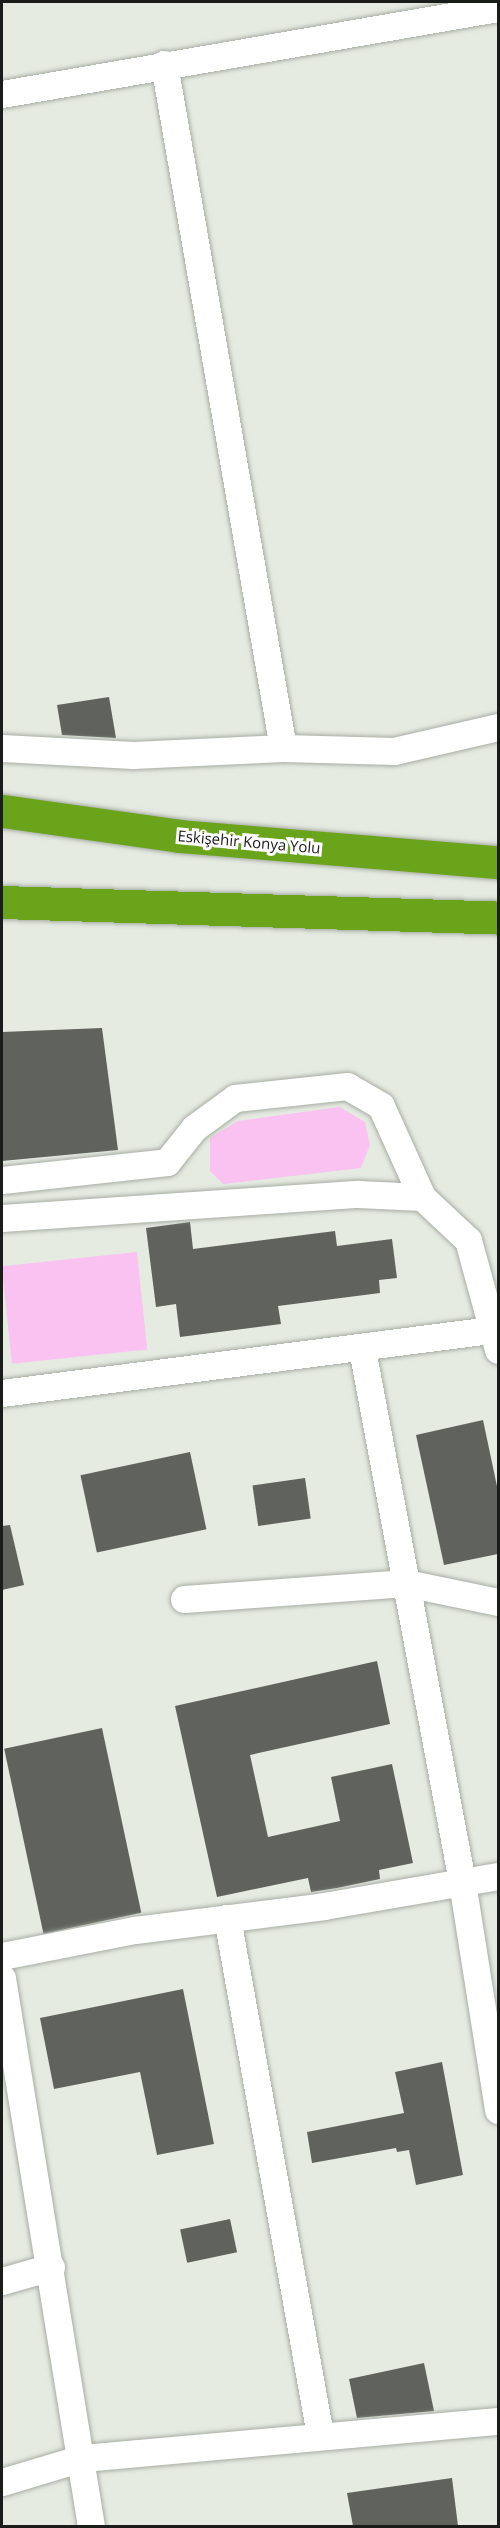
<!DOCTYPE html>
<meta charset="utf-8">
<style>
body{margin:0}
#map{position:relative;width:500px;height:2528px;overflow:hidden;background:#e6ebe2;font-family:"Open Sans",sans-serif}
div>[style]{position:absolute}
.green>*{inset:0;background:#f9c2f1;transform-origin:0 0}
.building>*{inset:0;background:#5f635b;transform-origin:0 0}
.roads{filter:drop-shadow(0 0 2px #a8ada4) drop-shadow(0 0 2px #a8ada4)}
.minor>*{height:27px;margin:-13.5px;padding:0 13.5px;transform-origin:13.5px;border-radius:13.5px;background:#fff}
.highway>*{height:33px;margin:-16.5px;padding:0 16.5px;transform-origin:16.5px;border-radius:16.5px;background:#6aa41b}
span{translate:-50% -50%;white-space:nowrap;text-align:center;line-height:1.15;-webkit-text-stroke:6px #fff;paint-order:stroke}
.street-label{font-size:15px;color:#1a1c19}
.frame{position:absolute;inset:0;border:3px solid #1a1c19;pointer-events:none}
</style>
<div id="map">
<div class="green">
<i style="clip-path:polygon(340px 1107px,365px 1122px,370px 1145px,361px 1168px,223px 1184px,210px 1171px,210px 1138px,238px 1121px)"></i>
<i style="left:137px;top:1252px;width:98px;height:136px;rotate:84deg"></i>
</div>
<div class="building">
<i style="clip-path:polygon(109px 697px,116px 738px,62px 735px,57px 705px)"></i>
<i style="clip-path:polygon(102px 1028px,118px 1150px,2px 1161px,2px 1032px)"></i>
<i style="clip-path:polygon(190px 1222px,193px 1249px,335px 1231px,337px 1246px,392px 1239px,397px 1278px,379px 1280px,380px 1293px,278px 1306px,281px 1324px,180px 1337px,176px 1304px,156px 1307px,146px 1228px)"></i>
<i style="clip-path:polygon(483px 1420px,498px 1491px,498px 1554px,444px 1565px,416px 1435px)"></i>
<i style="left:190px;top:1452px;width:79px;height:112px;rotate:78deg"></i>
<i style="left:305px;top:1478px;width:41px;height:53px;rotate:82deg"></i>
<i style="clip-path:polygon(10px 1525px,24px 1585px,2px 1590px,2px 1526px)"></i>
<i style="clip-path:polygon(377px 1661px,390px 1724px,250px 1755px,268px 1837px,340px 1821px,331px 1777px,392px 1764px,413px 1863px,379px 1870px,380px 1879px,337px 1888px,311px 1892px,308px 1878px,217px 1897px,175px 1706px)"></i>
<i style="left:102px;top:1728px;width:189px;height:100px;rotate:78deg"></i>
<i style="clip-path:polygon(183px 1989px,214px 2144px,157px 2155px,140px 2072px,54px 2089px,40px 2018px)"></i>
<i style="clip-path:polygon(442px 2062px,463px 2175px,416px 2185px,409px 2150px,397px 2152px,396px 2148px,312px 2163px,307px 2132px,404px 2113px,395px 2072px)"></i>
<i style="left:230px;top:2219px;width:34px;height:51px;rotate:78deg"></i>
<i style="clip-path:polygon(424px 2363px,434px 2411px,357px 2418px,349px 2379px)"></i>
<i style="clip-path:polygon(452px 2478px,458px 2526px,353px 2526px,347px 2493px)"></i>
</div>
<div class="roads">
<div class="minor">
<i style="left:164px;top:64px;width:694px;rotate:80.13deg"></i>
<i style="left:2px;top:94px;width:503px;rotate:-9.84deg"></i>
<i style="left:2px;top:748px;width:131px;rotate:3.1deg"></i>
<i style="left:133px;top:755px;width:150px;rotate:-2.7deg"></i>
<i style="left:283px;top:748px;width:111px;rotate:1.5deg"></i>
<i style="left:394px;top:751px;width:107px;rotate:-13deg"></i>
<i style="left:2px;top:1180px;width:166px;rotate:-6.2deg"></i>
<i style="left:167px;top:1162px;width:43px;rotate:-51.5deg"></i>
<i style="left:194px;top:1128px;width:51px;rotate:-36.2deg"></i>
<i style="left:235px;top:1098px;width:113px;rotate:-6.1deg"></i>
<i style="left:347px;top:1086px;width:39px;rotate:30deg"></i>
<i style="left:381px;top:1106px;width:100px;rotate:65.7deg"></i>
<i style="left:422px;top:1197px;width:63px;rotate:43.1deg"></i>
<i style="left:468px;top:1240px;width:114px;rotate:74.7deg"></i>
<i style="left:2px;top:1218px;width:357px;rotate:-3.9deg"></i>
<i style="left:358px;top:1194px;width:64px;rotate:2.7deg"></i>
<i style="left:362px;top:1349px;width:542px;rotate:79.37deg"></i>
<i style="left:462px;top:1882px;width:231px;rotate:81deg"></i>
<i style="left:2px;top:1393px;width:500px;rotate:-7.35deg"></i>
<i style="left:184px;top:1599px;width:223px;rotate:-4.1deg"></i>
<i style="left:406px;top:1583px;width:94px;rotate:11.7deg"></i>
<i style="left:227px;top:1918px;width:525px;rotate:79.8deg"></i>
<i style="left:2px;top:1956px;width:136px;rotate:-11.1deg"></i>
<i style="left:135px;top:1930px;width:191px;rotate:-7.2deg"></i>
<i style="left:324px;top:1906px;width:177px;rotate:-9.8deg"></i>
<i style="left:2px;top:1978px;width:555px;rotate:80.78deg"></i>
<i style="left:2px;top:2281px;width:51px;rotate:-15.9deg"></i>
<i style="left:2px;top:2482px;width:84px;rotate:-16.7deg"></i>
<i style="left:82px;top:2458px;width:418px;rotate:-5.1deg"></i>
</div>
<div class="highway">
<i style="left:2px;top:811px;width:179px;rotate:8deg"></i>
<i style="left:179px;top:836px;width:320px;rotate:4.7deg"></i>
<i style="left:2px;top:902px;width:496px;rotate:1.8deg"></i>
</div>
</div>
<div class="street-label">
<span style="left:249px;top:842px;rotate:5deg">Eskişehir Konya Yolu</span>
</div>
<div class="frame"></div>
</div>
